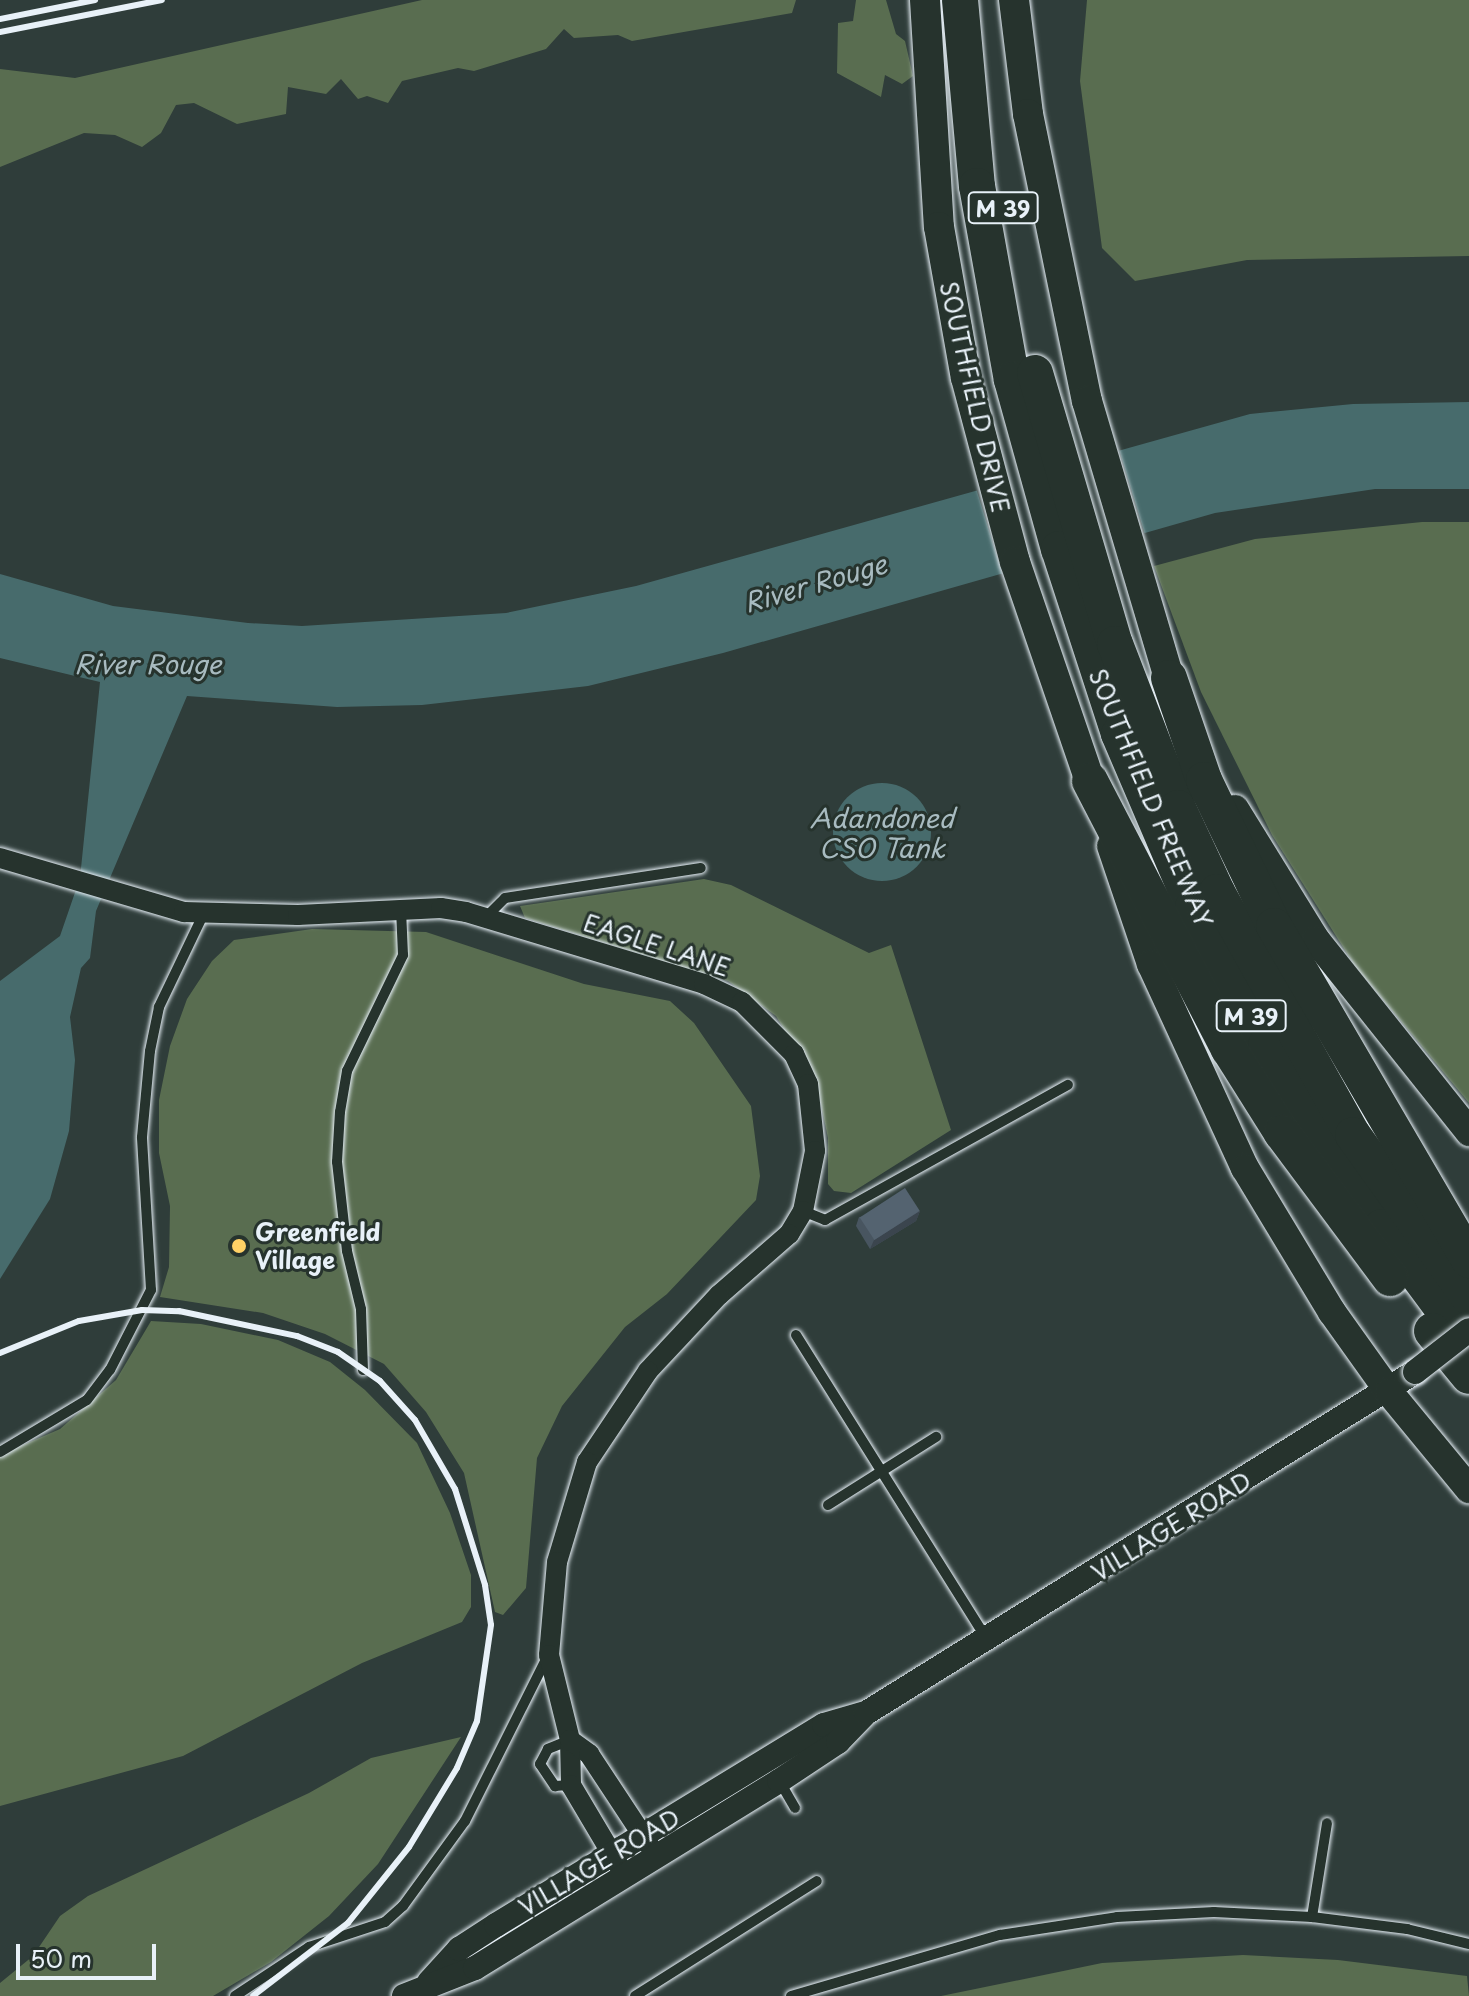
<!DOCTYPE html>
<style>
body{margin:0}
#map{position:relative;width:1469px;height:1996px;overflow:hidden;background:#2f3d3a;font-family:"Playpen Sans",sans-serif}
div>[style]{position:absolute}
.green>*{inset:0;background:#596d50}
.water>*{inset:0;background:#476b6c}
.round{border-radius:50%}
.pier>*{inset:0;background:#2f3d3a;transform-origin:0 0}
.roads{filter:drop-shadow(0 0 2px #e8f1f8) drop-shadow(0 0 2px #e8f1f8)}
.service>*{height:10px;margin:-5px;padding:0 5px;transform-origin:5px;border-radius:5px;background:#26332d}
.minor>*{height:20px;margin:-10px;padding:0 10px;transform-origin:10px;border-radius:10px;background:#26332d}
.tertiary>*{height:24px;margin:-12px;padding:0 12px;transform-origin:12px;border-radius:12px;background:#26332d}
.secondary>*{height:28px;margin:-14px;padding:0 14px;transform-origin:14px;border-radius:14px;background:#26332d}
.primary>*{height:30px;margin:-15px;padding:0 15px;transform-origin:15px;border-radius:15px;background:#26332d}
.motorway>*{height:36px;margin:-18px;padding:0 18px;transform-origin:18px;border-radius:18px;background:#26332d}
.rail>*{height:6px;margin:-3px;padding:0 3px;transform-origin:3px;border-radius:3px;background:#e8f1f8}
.bridges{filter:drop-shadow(0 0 2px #e8f1f8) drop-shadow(0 0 2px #e8f1f8)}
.tertiary-bridge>*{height:24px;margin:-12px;padding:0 12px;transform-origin:12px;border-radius:12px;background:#26332d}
.wall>*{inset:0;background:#485560}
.shaded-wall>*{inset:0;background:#3b454e}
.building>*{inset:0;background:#546370;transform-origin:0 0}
.dots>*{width:22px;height:22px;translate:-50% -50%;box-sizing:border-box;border:4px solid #26332d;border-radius:50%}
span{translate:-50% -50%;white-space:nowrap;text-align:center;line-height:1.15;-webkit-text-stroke:6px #26332d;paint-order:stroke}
.shield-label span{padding:2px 6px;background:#26332d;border:2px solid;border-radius:6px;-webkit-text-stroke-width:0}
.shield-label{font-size:22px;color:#e8f1f8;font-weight:700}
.street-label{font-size:24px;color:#e8f1f8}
.poi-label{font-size:24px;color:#e8f1f8;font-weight:700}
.left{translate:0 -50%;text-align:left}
.water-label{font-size:26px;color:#a8bbc0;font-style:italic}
.scale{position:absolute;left:16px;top:1944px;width:140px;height:36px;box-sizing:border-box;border:4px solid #e8f1f8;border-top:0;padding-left:10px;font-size:24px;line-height:28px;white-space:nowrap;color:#e8f1f8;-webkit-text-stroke:6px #26332d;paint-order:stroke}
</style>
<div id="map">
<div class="green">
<i style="clip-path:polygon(422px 0,796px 0,792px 13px,632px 41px,618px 35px,574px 38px,564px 29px,546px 49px,474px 71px,458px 68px,402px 81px,388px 103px,367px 96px,358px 99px,341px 79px,326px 94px,288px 87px,286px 114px,237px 124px,194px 103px,176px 105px,161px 133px,142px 147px,115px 135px,84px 133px,0 167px,0 69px,75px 78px)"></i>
<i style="clip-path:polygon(856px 0,886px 0,896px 34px,905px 41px,913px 76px,902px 84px,885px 75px,881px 97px,837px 73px,838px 23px,853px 21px)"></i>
<i style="clip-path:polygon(1087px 0,1469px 0,1469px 256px,1247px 260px,1135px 281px,1102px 248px,1080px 81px)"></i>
<i style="clip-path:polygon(1422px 522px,1469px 522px,1469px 1103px,1355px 966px,1272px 835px,1201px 692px,1154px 566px,1255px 539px)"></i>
<i style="clip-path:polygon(704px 879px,731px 885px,869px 953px,891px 945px,951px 1130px,851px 1193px,834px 1191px,828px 1184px,828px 1138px,816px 1081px,776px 1016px,728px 981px,525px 918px,520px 906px)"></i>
<i style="clip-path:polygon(312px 929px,426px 932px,584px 984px,670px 1001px,694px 1023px,751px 1106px,760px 1176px,756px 1200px,667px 1294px,625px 1327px,562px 1406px,537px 1458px,526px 1588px,503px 1615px,495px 1612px,464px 1473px,426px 1412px,384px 1364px,325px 1334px,263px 1313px,160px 1297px,169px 1267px,170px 1206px,159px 1153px,159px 1100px,170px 1046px,187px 999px,212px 961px,234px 940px)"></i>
<i style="clip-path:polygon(151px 1321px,201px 1324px,278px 1340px,330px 1362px,365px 1390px,417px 1443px,450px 1513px,471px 1575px,471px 1607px,462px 1622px,362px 1663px,183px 1756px,0 1806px,0 1455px,60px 1429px,116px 1380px)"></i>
<i style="clip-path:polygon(461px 1737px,378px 1864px,329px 1916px,271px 1962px,213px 1996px,0 1996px,0 1983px,33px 1956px,60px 1916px,88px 1896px,309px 1793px,371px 1758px)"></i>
<i style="clip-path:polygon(1243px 1955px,1338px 1960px,1467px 1976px,1469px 1996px,941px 1996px,1102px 1963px)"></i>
</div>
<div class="water">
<i style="clip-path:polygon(1469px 402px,1469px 489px,1375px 489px,1215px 513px,723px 653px,588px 686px,422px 705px,337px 707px,187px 696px,96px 911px,90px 958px,81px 968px,70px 1017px,75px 1060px,69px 1131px,50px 1199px,0 1279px,0 981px,60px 936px,80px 878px,100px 682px,0 658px,0 574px,113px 606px,248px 623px,302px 626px,506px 613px,636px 586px,1250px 414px,1353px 404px)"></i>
<i class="round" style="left:833px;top:783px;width:98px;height:98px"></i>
</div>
<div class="pier">
<i style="left:1117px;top:443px;width:96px;height:148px;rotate:73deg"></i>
</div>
<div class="roads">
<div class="service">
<i style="left:485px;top:918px;width:28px;rotate:-45deg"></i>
<i style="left:505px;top:898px;width:198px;rotate:-8.7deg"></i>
<i style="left:803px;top:1211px;width:24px;rotate:22deg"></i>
<i style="left:825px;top:1220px;width:278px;rotate:-29.1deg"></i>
<i style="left:796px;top:1335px;width:358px;rotate:57.9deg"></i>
<i style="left:363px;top:1370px;width:61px;rotate:-91.9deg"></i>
<i style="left:361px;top:1309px;width:60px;rotate:-103.6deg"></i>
<i style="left:347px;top:1251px;width:90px;rotate:-96.4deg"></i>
<i style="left:337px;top:1162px;width:50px;rotate:-86.6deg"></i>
<i style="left:340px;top:1112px;width:42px;rotate:-80.3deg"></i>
<i style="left:347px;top:1071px;width:129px;rotate:-64.2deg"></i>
<i style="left:403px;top:955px;width:46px;rotate:-92.5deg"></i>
<i style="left:0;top:1452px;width:101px;rotate:-30.9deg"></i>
<i style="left:87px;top:1400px;width:38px;rotate:-53deg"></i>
<i style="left:110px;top:1370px;width:90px;rotate:-62.9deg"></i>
<i style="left:151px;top:1290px;width:153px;rotate:-93.4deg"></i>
<i style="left:142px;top:1137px;width:86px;rotate:-84.7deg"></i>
<i style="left:150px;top:1051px;width:45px;rotate:-78.4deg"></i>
<i style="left:159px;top:1007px;width:104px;rotate:-64.4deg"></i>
<i style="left:828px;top:1505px;width:128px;rotate:-32.2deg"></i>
<i style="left:570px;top:1740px;width:24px;rotate:158deg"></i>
<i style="left:548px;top:1749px;width:17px;rotate:118deg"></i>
<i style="left:540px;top:1764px;width:27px;rotate:56deg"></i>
<i style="left:555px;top:1786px;width:16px;rotate:-4deg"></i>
<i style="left:780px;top:1782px;width:30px;rotate:60deg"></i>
<i style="left:1312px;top:1917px;width:95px;rotate:-80.9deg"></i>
<i style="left:235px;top:1996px;width:89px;rotate:-33.5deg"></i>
<i style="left:309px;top:1947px;width:80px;rotate:-18.2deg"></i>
<i style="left:385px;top:1922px;width:24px;rotate:-42deg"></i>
<i style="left:403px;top:1906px;width:105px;rotate:-53.9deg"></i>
<i style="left:465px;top:1821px;width:183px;rotate:-63.4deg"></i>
<i style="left:635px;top:1996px;width:215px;rotate:-32.3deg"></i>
<i style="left:791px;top:1996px;width:218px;rotate:-16.3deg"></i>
<i style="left:1000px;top:1935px;width:118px;rotate:-8.7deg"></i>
<i style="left:1117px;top:1917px;width:97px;rotate:-3deg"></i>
<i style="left:1214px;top:1912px;width:98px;rotate:2.9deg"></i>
<i style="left:1312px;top:1917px;width:96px;rotate:7.2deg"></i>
<i style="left:1407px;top:1929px;width:64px;rotate:13.6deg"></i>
</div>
<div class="minor">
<i style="left:0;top:858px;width:192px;rotate:16.4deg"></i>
<i style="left:184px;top:912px;width:114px;rotate:1.5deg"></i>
<i style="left:298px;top:915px;width:143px;rotate:-2.8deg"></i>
<i style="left:441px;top:908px;width:25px;rotate:9deg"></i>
<i style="left:466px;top:912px;width:249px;rotate:16.8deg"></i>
<i style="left:704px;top:984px;width:42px;rotate:25.3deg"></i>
<i style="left:742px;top:1002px;width:74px;rotate:45deg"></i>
<i style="left:794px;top:1054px;width:33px;rotate:65deg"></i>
<i style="left:808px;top:1084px;width:67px;rotate:84deg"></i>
<i style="left:815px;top:1151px;width:61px;rotate:101.3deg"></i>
<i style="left:803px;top:1211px;width:27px;rotate:121deg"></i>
<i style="left:789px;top:1234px;width:93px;rotate:138.9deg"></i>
<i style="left:719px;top:1295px;width:104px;rotate:133.1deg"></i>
<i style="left:648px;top:1371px;width:110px;rotate:123.8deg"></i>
<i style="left:587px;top:1462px;width:104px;rotate:106.7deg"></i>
<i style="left:557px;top:1562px;width:93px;rotate:94.9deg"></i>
<i style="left:549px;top:1655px;width:88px;rotate:76.1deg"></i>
<i style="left:570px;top:1740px;width:45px;rotate:88.7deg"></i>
<i style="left:571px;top:1785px;width:106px;rotate:59.3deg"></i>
<i style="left:570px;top:1740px;width:24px;rotate:36deg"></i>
<i style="left:589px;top:1754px;width:113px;rotate:56.6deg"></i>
</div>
<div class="tertiary">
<i style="left:429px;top:1982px;width:45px;rotate:-47.7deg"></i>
<i style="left:459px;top:1949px;width:44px;rotate:-33deg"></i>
<i style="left:496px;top:1925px;width:384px;rotate:-31.4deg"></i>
<i style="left:824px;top:1725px;width:43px;rotate:-16.3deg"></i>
<i style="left:404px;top:1996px;width:76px;rotate:-21.5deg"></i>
<i style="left:475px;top:1968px;width:357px;rotate:-31.6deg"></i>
<i style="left:779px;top:1781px;width:71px;rotate:-33.5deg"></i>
<i style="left:838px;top:1742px;width:40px;rotate:-46deg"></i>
<i style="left:866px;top:1713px;width:646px;rotate:-31.85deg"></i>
</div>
<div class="secondary">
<i style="left:1235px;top:809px;width:154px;rotate:58.3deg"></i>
<i style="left:1316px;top:940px;width:246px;rotate:51.4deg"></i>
<i style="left:1111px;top:846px;width:125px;rotate:71.3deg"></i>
<i style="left:1151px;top:964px;width:225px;rotate:65.3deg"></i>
<i style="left:1245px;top:1168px;width:168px;rotate:58.9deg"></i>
<i style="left:1332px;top:1312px;width:98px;rotate:54.5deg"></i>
<i style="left:1389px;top:1392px;width:126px;rotate:50.5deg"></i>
</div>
<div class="primary">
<i style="left:925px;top:0;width:227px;rotate:86.5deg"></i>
<i style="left:939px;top:227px;width:153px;rotate:79.9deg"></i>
<i style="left:966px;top:378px;width:190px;rotate:75.1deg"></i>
<i style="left:1015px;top:562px;width:231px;rotate:71.1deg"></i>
<i style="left:1014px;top:0;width:115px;rotate:83deg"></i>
<i style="left:1028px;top:114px;width:293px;rotate:78.4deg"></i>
<i style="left:1087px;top:401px;width:289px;rotate:73.5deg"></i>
</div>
<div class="motorway">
<i style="left:960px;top:0;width:187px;rotate:84.8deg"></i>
<i style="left:977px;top:186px;width:197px;rotate:79.8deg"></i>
<i style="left:1012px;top:380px;width:175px;rotate:74.5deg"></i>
<i style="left:1059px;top:549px;width:194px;rotate:72deg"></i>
<i style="left:1119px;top:734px;width:188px;rotate:66.8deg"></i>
<i style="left:1193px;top:907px;width:156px;rotate:62.1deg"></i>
<i style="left:1266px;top:1045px;width:216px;rotate:57.5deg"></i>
<i style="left:1382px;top:1227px;width:146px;rotate:53.4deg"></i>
<i style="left:1035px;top:373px;width:283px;rotate:73.6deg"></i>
<i style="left:1115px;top:644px;width:176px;rotate:69deg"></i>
<i style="left:1178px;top:808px;width:93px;rotate:65.1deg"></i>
<i style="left:1217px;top:892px;width:278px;rotate:60.8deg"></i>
<i style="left:1353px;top:1135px;width:199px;rotate:54.4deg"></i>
<i style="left:1169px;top:678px;width:108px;rotate:71.1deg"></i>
<i style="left:1204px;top:780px;width:162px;rotate:64.4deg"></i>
<i style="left:1274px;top:926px;width:387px;rotate:59.7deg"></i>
<i style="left:1090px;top:781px;width:302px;rotate:62.6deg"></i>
<i style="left:1229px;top:1049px;width:99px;rotate:57.8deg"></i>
<i style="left:1282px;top:1133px;width:181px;rotate:53.3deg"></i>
<i style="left:1432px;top:1331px;width:58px;rotate:50.6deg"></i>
</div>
</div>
<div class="rail">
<i style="left:0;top:19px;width:97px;rotate:-11.3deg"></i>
<i style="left:0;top:32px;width:165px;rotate:-11.2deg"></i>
<i style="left:0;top:1353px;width:85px;rotate:-22.1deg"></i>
<i style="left:79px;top:1321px;width:64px;rotate:-9.9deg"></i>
<i style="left:142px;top:1310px;width:37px;rotate:2deg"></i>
<i style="left:179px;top:1311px;width:121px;rotate:12deg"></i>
<i style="left:297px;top:1336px;width:44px;rotate:21.3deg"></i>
<i style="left:338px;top:1352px;width:51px;rotate:34.6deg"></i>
<i style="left:380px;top:1381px;width:52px;rotate:48.1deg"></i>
<i style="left:415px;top:1420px;width:80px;rotate:59.9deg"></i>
<i style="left:455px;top:1489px;width:101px;rotate:72.6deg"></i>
<i style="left:485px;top:1585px;width:40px;rotate:81.5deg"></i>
<i style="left:491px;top:1625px;width:97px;rotate:98.3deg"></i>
<i style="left:477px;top:1721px;width:51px;rotate:113.1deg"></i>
<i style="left:457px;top:1768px;width:92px;rotate:121.3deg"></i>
<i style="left:409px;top:1847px;width:97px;rotate:128.8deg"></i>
<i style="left:348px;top:1923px;width:120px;rotate:142.5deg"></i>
</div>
<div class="bridges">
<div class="tertiary-bridge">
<i style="left:1415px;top:1372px;width:68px;rotate:-37.9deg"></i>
</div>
</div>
<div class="wall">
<i style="clip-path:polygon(920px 1211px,916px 1221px,870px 1249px,856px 1226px,859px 1217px)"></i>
</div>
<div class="shaded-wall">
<i style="clip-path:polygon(920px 1211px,916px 1221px,870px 1249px,874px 1240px)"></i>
</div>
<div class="building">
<i style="left:905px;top:1188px;width:27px;height:54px;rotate:57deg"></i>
</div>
<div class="dots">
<i style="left:239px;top:1246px;background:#ffd166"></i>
</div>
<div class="shield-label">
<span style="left:1003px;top:208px">M 39</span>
<span style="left:1251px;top:1016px">M 39</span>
</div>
<div class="street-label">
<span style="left:975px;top:397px;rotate:77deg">SOUTHFIELD DRIVE</span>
<span style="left:1151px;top:798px;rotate:67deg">SOUTHFIELD FREEWAY</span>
<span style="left:657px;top:945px;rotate:18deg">EAGLE LANE</span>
<span style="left:1171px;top:1526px;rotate:-32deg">VILLAGE ROAD</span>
<span style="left:599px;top:1862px;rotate:-31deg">VILLAGE ROAD</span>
</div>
<div class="poi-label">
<span class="left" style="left:255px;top:1246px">Greenfield<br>Village</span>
</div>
<div class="water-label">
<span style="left:815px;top:583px;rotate:-16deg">River Rouge</span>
<span style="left:148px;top:664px">River Rouge</span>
<span style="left:882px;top:833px">Adandoned<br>CSO Tank</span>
</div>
<div class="scale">50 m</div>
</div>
